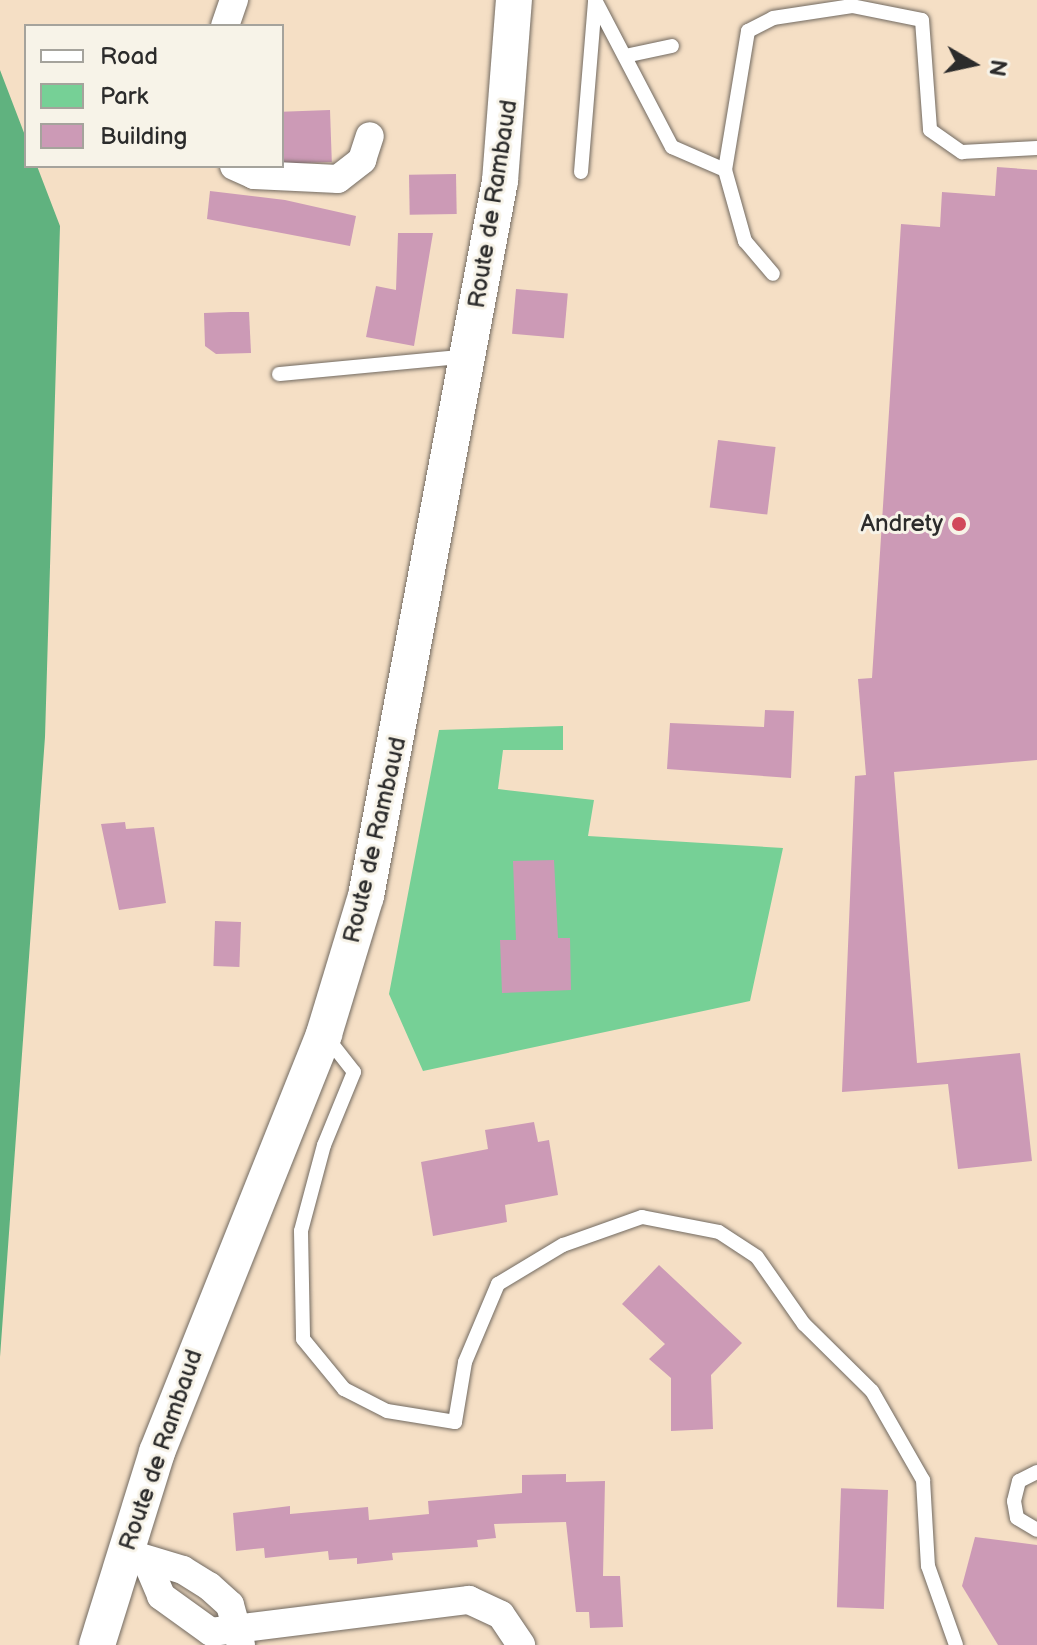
<!DOCTYPE html>
<style>
body{margin:0}
#map{position:relative;width:1037px;height:1645px;overflow:hidden;background:#f5dfc5;font-family:"Balsamiq Sans",sans-serif}
div>[style]{position:absolute}
.green>*{inset:0;background:#76d096}
.forest>*{inset:0;background:#60b27f}
.building>*{inset:0;background:#cc9ab6;transform-origin:0 0}
.roads{filter:drop-shadow(0 0 2px #726a61) drop-shadow(0 0 2px #726a61)}
.service>*{height:14px;margin:-7px;padding:0 7px;transform-origin:7px;border-radius:7px;background:#fff}
.minor>*{height:28px;margin:-14px;padding:0 14px;transform-origin:14px;border-radius:14px;background:#fff}
.tertiary>*{height:36px;margin:-18px;padding:0 18px;transform-origin:18px;border-radius:18px;background:#fff}
.dots>*{width:22px;height:22px;translate:-50% -50%;box-sizing:border-box;border:4px solid #f7f3e8;border-radius:50%}
span{translate:-50% -50%;white-space:nowrap;text-align:center;line-height:1.15;-webkit-text-stroke:6px #f7f3e8;paint-order:stroke}
.street-label{font-size:24px;color:#2b2b2b}
.poi-label{font-size:24px;color:#2b2b2b}
.right{translate:-100% -50%;text-align:right}
.legend{position:absolute;left:24px;top:24px;width:260px;height:144px;box-sizing:border-box;background:#f7f3e8;border:2px solid #a5a39c;margin:0;padding:10px 14px;list-style:none;font-size:24px;color:#2b2b2b}
.legend li{display:flex;align-items:center;gap:16px;height:40px}
.legend b{width:40px;border:2px solid #a5a39c}
.north{position:absolute;left:933px;top:24px;width:80px;height:80px;-webkit-text-stroke:6px #f7f3e8;paint-order:stroke;rotate:99deg;font-size:22px;font-weight:700;line-height:32px;text-align:center;color:#2b2b2b}
.north::after{content:'';display:block;margin:auto;width:28px;height:36px;background:#2b2b2b;clip-path:polygon(50% 0,100% 100%,50% 72%,0 100%)}
</style>
<div id="map">
<div class="green">
<i style="clip-path:polygon(563px 726px,563px 750px,503px 750px,498px 789px,594px 800px,588px 836px,783px 848px,750px 1001px,423px 1071px,389px 994px,439px 730px)"></i>
</div>
<div class="forest">
<i style="clip-path:polygon(0 70px,26px 138px,26px 166px,37px 166px,60px 226px,45px 737px,0 1357px)"></i>
</div>
<div class="building">
<i style="left:330px;top:110px;width:52px;height:48px;rotate:88deg"></i>
<i style="clip-path:polygon(997px 167px,1037px 170px,1037px 760px,894px 772px,917px 1063px,1020px 1053px,1032px 1161px,958px 1169px,948px 1084px,842px 1092px,855px 776px,866px 775px,858px 679px,872px 678px,901px 224px,940px 227px,942px 192px,995px 196px)"></i>
<i style="left:456px;top:174px;width:40px;height:47px;rotate:89deg"></i>
<i style="clip-path:polygon(210px 191px,285px 200px,356px 216px,350px 246px,207px 219px)"></i>
<i style="clip-path:polygon(398px 233px,433px 233px,414px 346px,366px 337px,376px 286px,396px 290px)"></i>
<i style="left:516px;top:289px;width:52px;height:45px;rotate:5deg"></i>
<i style="clip-path:polygon(231px 312px,249px 312px,251px 353px,216px 354px,205px 346px,204px 313px)"></i>
<i style="left:718px;top:440px;width:58px;height:68px;rotate:7deg"></i>
<i style="clip-path:polygon(765px 710px,794px 711px,791px 778px,667px 769px,670px 723px,764px 727px)"></i>
<i style="clip-path:polygon(125px 822px,126px 829px,154px 827px,166px 903px,119px 910px,101px 824px)"></i>
<i style="clip-path:polygon(554px 860px,558px 938px,570px 938px,571px 990px,502px 993px,500px 940px,516px 940px,513px 861px)"></i>
<i style="left:215px;top:921px;width:26px;height:45px;rotate:2deg"></i>
<i style="clip-path:polygon(534px 1122px,538px 1142px,549px 1140px,558px 1195px,505px 1205px,507px 1222px,433px 1236px,421px 1162px,488px 1149px,485px 1130px)"></i>
<i style="clip-path:polygon(659px 1265px,742px 1343px,711px 1375px,713px 1429px,671px 1431px,671px 1378px,649px 1359px,665px 1344px,622px 1304px)"></i>
<i style="clip-path:polygon(566px 1474px,566px 1482px,605px 1481px,603px 1576px,620px 1576px,623px 1627px,590px 1628px,589px 1612px,576px 1612px,566px 1522px,494px 1524px,496px 1538px,477px 1540px,478px 1547px,392px 1553px,393px 1560px,357px 1564px,357px 1558px,329px 1560px,328px 1551px,265px 1558px,264px 1548px,236px 1551px,233px 1513px,290px 1506px,290px 1514px,368px 1507px,369px 1520px,429px 1514px,428px 1501px,522px 1493px,522px 1475px)"></i>
<i style="left:888px;top:1490px;width:119px;height:47px;rotate:92deg"></i>
<i style="clip-path:polygon(975px 1537px,1037px 1545px,1037px 1645px,998px 1645px,962px 1586px)"></i>
</div>
<div class="roads">
<div class="service">
<i style="left:595px;top:0;width:166px;rotate:62.4deg"></i>
<i style="left:672px;top:147px;width:58px;rotate:23.5deg"></i>
<i style="left:725px;top:170px;width:74px;rotate:74.3deg"></i>
<i style="left:745px;top:241px;width:43px;rotate:49.7deg"></i>
<i style="left:625px;top:56px;width:48px;rotate:-12deg"></i>
<i style="left:725px;top:170px;width:141px;rotate:-80.6deg"></i>
<i style="left:748px;top:31px;width:28px;rotate:-27deg"></i>
<i style="left:773px;top:18px;width:80px;rotate:-8.6deg"></i>
<i style="left:852px;top:6px;width:71px;rotate:11.3deg"></i>
<i style="left:922px;top:20px;width:110px;rotate:85.8deg"></i>
<i style="left:930px;top:130px;width:39px;rotate:35deg"></i>
<i style="left:962px;top:152px;width:75px;rotate:-3.1deg"></i>
<i style="left:581px;top:172px;width:173px;rotate:-85.3deg"></i>
<i style="left:279px;top:374px;width:190px;rotate:-5.4deg"></i>
<i style="left:325px;top:1035px;width:47px;rotate:51.9deg"></i>
<i style="left:354px;top:1072px;width:79px;rotate:112.3deg"></i>
<i style="left:324px;top:1145px;width:89px;rotate:105deg"></i>
<i style="left:301px;top:1231px;width:108px;rotate:88.9deg"></i>
<i style="left:303px;top:1339px;width:65px;rotate:50.6deg"></i>
<i style="left:344px;top:1389px;width:48px;rotate:27.1deg"></i>
<i style="left:387px;top:1411px;width:69px;rotate:9.2deg"></i>
<i style="left:455px;top:1422px;width:61px;rotate:-80.5deg"></i>
<i style="left:465px;top:1362px;width:85px;rotate:-67.1deg"></i>
<i style="left:498px;top:1284px;width:76px;rotate:-31deg"></i>
<i style="left:563px;top:1245px;width:84px;rotate:-19.5deg"></i>
<i style="left:642px;top:1217px;width:78px;rotate:11deg"></i>
<i style="left:719px;top:1232px;width:45px;rotate:33.3deg"></i>
<i style="left:757px;top:1257px;width:82px;rotate:55deg"></i>
<i style="left:804px;top:1324px;width:95px;rotate:44.6deg"></i>
<i style="left:872px;top:1391px;width:103px;rotate:60.2deg"></i>
<i style="left:923px;top:1480px;width:86px;rotate:86.7deg"></i>
<i style="left:928px;top:1566px;width:84px;rotate:70.5deg"></i>
<i style="left:1037px;top:1472px;width:20px;rotate:153deg"></i>
<i style="left:1019px;top:1481px;width:21px;rotate:104deg"></i>
<i style="left:1014px;top:1501px;width:17px;rotate:80deg"></i>
<i style="left:1017px;top:1518px;width:23px;rotate:31deg"></i>
</div>
<div class="minor">
<i style="left:225px;top:26px;width:28px;rotate:-71deg"></i>
<i style="left:234px;top:166px;width:22px;rotate:24deg"></i>
<i style="left:254px;top:175px;width:84px;rotate:2.7deg"></i>
<i style="left:338px;top:179px;width:31px;rotate:-38deg"></i>
<i style="left:362px;top:160px;width:25px;rotate:-72deg"></i>
<i style="left:133px;top:1555px;width:52px;rotate:16.7deg"></i>
<i style="left:183px;top:1570px;width:31px;rotate:32deg"></i>
<i style="left:209px;top:1586px;width:28px;rotate:42deg"></i>
<i style="left:230px;top:1605px;width:41px;rotate:74.6deg"></i>
<i style="left:146px;top:1560px;width:39px;rotate:67deg"></i>
<i style="left:161px;top:1596px;width:62px;rotate:35.8deg"></i>
<i style="left:211px;top:1632px;width:260px;rotate:-7.1deg"></i>
<i style="left:469px;top:1600px;width:35px;rotate:25deg"></i>
<i style="left:501px;top:1615px;width:36px;rotate:56deg"></i>
</div>
<div class="tertiary">
<i style="left:97px;top:1645px;width:202px;rotate:-72.7deg"></i>
<i style="left:157px;top:1452px;width:450px;rotate:-68.2deg"></i>
<i style="left:324px;top:1034px;width:144px;rotate:-73.1deg"></i>
<i style="left:366px;top:896px;width:727px;rotate:-79.39deg"></i>
<i style="left:500px;top:181px;width:182px;rotate:-85.6deg"></i>
</div>
</div>
<div class="dots">
<i style="left:959px;top:524px;background:#d1495b"></i>
</div>
<div class="street-label">
<span style="left:493px;top:204px;rotate:-81deg">Route de Rambaud</span>
<span style="left:375px;top:840px;rotate:-77deg">Route de Rambaud</span>
<span style="left:161px;top:1450px;rotate:-71deg">Route de Rambaud</span>
</div>
<div class="poi-label">
<span class="right" style="left:943px;top:524px">Andrety</span>
</div>
<ul class="legend">
<li><b style="height:10px;background:#fff"></b>Road</li>
<li><b style="height:22px;background:#76d096"></b>Park</li>
<li><b style="height:22px;background:#cc9ab6"></b>Building</li>
</ul>
<div class="north">N</div>
</div>
